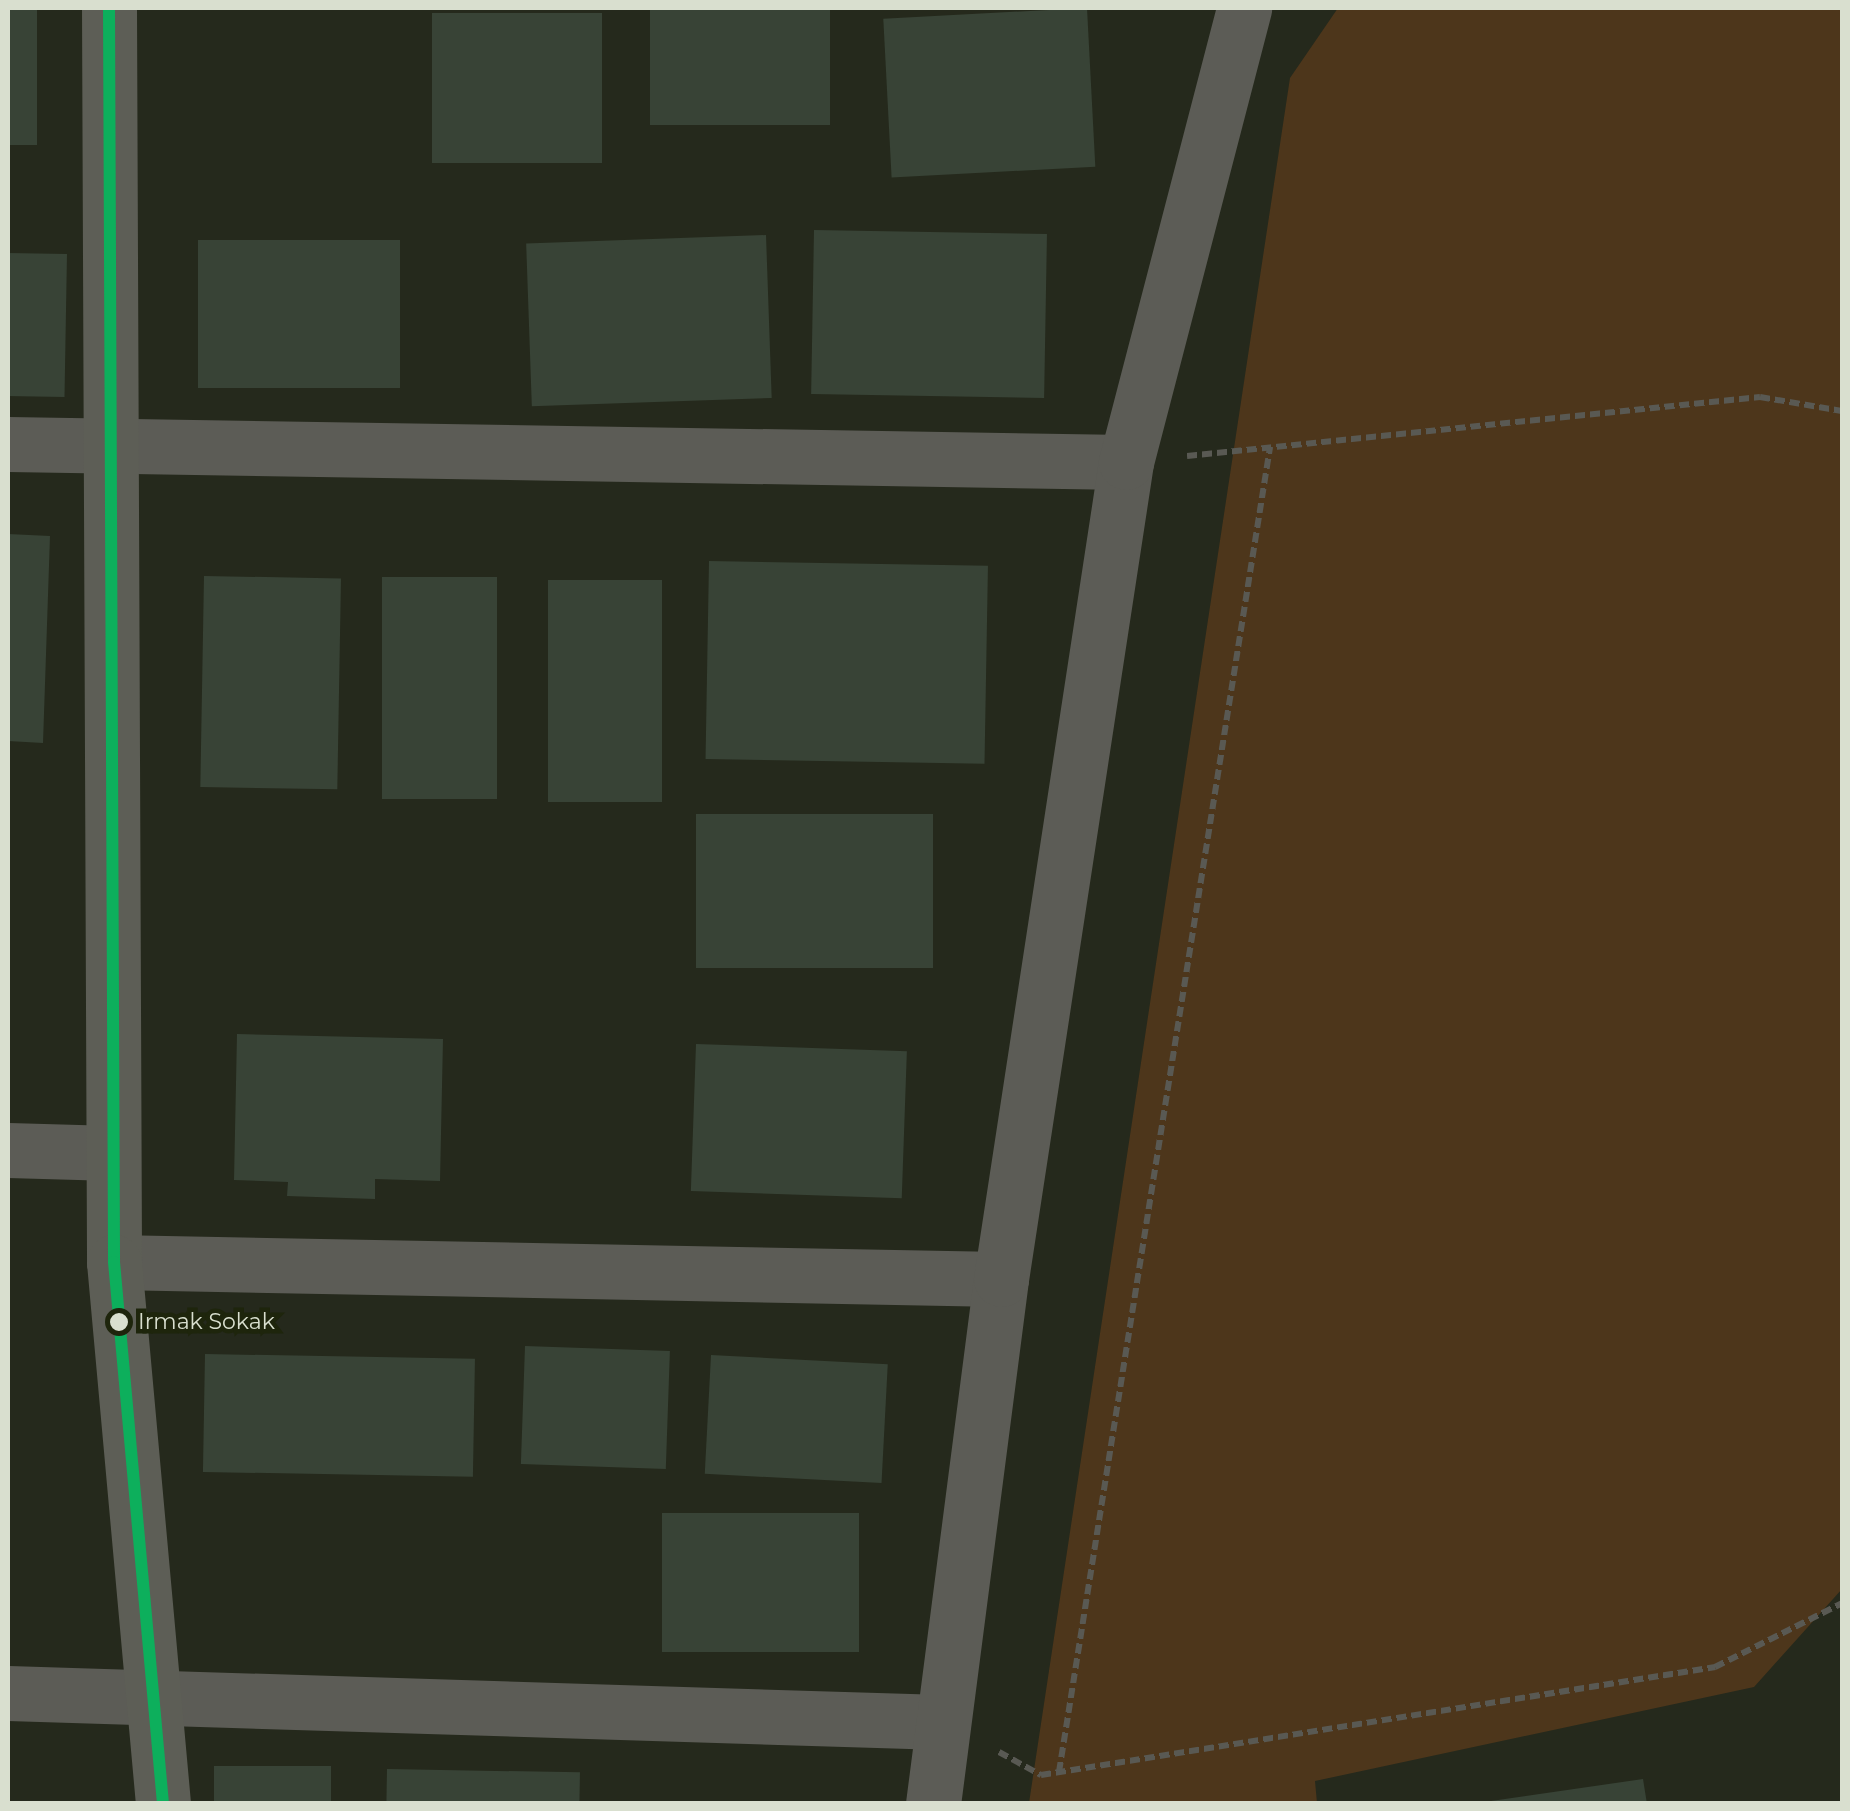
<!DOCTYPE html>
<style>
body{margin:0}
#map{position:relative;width:1850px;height:1811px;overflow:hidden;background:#25291c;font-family:Montserrat,sans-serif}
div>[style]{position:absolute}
.green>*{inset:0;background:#4d361b}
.building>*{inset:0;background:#384336;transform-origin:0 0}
.path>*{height:6px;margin-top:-3px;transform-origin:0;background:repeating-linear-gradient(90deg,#595953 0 10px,transparent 0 15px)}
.street>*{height:55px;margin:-27.5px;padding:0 27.5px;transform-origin:27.5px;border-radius:27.5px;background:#5c5c56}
.secondary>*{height:55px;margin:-27.5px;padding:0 27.5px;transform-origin:27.5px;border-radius:27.5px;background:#5d5e56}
.bus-1>*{height:12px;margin:-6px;padding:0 6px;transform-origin:6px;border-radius:6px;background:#0daf5c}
.dots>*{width:28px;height:28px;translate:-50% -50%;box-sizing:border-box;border:5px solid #1e250c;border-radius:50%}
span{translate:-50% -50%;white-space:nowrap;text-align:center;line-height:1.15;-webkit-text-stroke:9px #1e250c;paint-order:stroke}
.bus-label{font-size:22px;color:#d9dfcf}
.left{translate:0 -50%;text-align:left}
.frame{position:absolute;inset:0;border:10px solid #d9dfcf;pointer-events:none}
</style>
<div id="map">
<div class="green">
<i style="clip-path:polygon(1338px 8px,1842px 8px,1842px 1589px,1754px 1687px,1315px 1781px,1317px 1803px,1029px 1803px,1290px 78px)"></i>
</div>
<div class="building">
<i style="left:8px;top:8px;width:29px;height:137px"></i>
<i style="left:650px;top:8px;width:180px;height:117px"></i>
<i style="left:1087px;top:8px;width:159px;height:204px;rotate:87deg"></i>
<i style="left:432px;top:13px;width:170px;height:150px"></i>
<i style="left:814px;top:230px;width:233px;height:164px;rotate:1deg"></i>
<i style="left:766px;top:235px;width:163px;height:240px;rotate:88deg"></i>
<i style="left:198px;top:240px;width:202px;height:148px"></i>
<i style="left:8px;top:253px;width:59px;height:143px;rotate:1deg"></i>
<i style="clip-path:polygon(8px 534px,50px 536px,43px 743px,8px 741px)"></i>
<i style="left:709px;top:561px;width:279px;height:198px;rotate:1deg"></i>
<i style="left:204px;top:576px;width:137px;height:211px;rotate:1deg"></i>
<i style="left:382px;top:577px;width:115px;height:222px"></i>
<i style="left:548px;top:580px;width:114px;height:222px"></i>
<i style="left:933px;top:814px;width:154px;height:237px;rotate:90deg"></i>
<i style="clip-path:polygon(237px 1034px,443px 1039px,440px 1181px,375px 1179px,375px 1199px,287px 1196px,288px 1182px,234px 1180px)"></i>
<i style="left:696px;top:1044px;width:211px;height:147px;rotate:2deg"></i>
<i style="left:525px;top:1346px;width:145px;height:118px;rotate:2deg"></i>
<i style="left:205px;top:1354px;width:270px;height:118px;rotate:1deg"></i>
<i style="left:711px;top:1355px;width:177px;height:119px;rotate:3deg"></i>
<i style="left:662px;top:1513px;width:197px;height:139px"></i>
<i style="left:214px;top:1766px;width:117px;height:38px"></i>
<i style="left:387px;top:1769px;width:193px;height:35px;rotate:1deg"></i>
<i style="clip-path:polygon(1643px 1779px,1647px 1804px,1492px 1804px,1491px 1801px)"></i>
</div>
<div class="path">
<i style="left:1187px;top:456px;width:576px;rotate:-5.88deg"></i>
<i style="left:1760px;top:397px;width:83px;rotate:9.7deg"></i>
<i style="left:999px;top:1752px;width:48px;rotate:28.7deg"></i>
<i style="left:1041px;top:1775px;width:683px;rotate:-9.1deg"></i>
<i style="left:1715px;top:1667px;width:142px;rotate:-26.7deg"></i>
<i style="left:1059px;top:1772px;width:1342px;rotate:-80.95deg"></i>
</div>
<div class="street">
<i style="left:8px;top:444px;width:1118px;rotate:0.92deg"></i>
<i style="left:8px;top:1150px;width:105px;rotate:1.6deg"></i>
<i style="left:114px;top:1262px;width:887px;rotate:1.1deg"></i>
<i style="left:8px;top:1693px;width:935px;rotate:1.78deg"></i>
<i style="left:933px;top:1804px;width:529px;rotate:-82.62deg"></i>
<i style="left:1001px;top:1279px;width:827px;rotate:-81.3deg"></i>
<i style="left:1126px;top:462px;width:469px;rotate:-75.4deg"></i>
</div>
<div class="secondary">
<i style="left:109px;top:8px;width:1254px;rotate:89.77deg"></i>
<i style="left:114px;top:1262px;width:544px;rotate:84.83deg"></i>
</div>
<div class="bus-1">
<i style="left:109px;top:8px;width:1254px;rotate:89.77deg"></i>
<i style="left:114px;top:1262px;width:544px;rotate:84.83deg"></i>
</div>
<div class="dots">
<i style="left:119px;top:1322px;background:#d9dfcf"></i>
</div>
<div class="bus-label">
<span class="left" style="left:138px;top:1322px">Irmak Sokak</span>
</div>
<div class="frame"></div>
</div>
